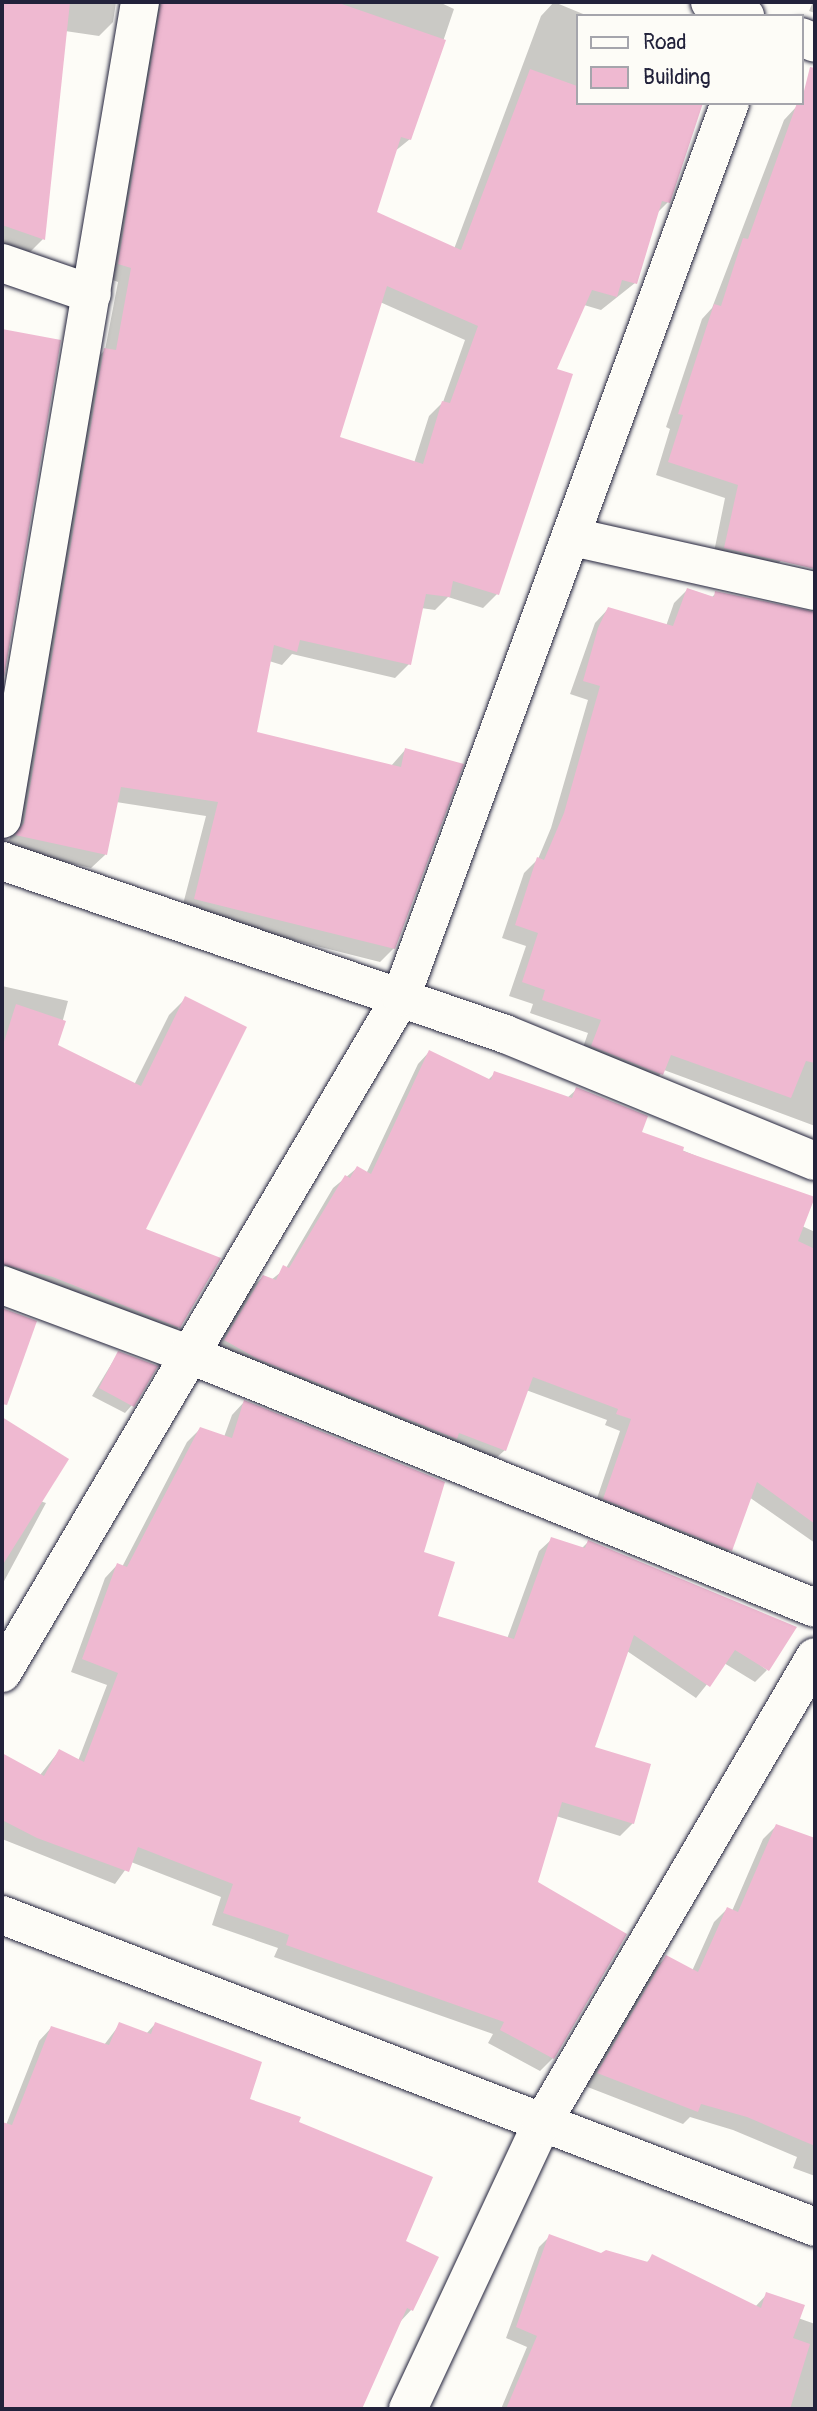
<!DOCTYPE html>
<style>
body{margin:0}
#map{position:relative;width:817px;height:2411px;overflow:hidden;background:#fdfcf7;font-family:Pangolin,sans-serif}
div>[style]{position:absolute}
.shadow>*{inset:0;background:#0003}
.building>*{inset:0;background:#efb9d1}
.roads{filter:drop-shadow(0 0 2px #22223b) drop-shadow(0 0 2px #22223b)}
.street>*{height:38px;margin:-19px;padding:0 19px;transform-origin:19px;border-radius:19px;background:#fdfcf7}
span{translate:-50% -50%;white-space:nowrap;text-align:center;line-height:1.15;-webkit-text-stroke:5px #fdfcf7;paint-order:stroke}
.frame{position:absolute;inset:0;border:4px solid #22223b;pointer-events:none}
.legend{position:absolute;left:576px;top:14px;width:228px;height:91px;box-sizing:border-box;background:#fdfcf7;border:2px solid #a5a5ac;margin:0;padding:9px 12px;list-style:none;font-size:21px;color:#22223b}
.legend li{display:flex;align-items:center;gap:14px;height:35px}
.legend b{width:35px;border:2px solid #a5a5ac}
</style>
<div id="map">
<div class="shadow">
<i style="clip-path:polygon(2px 2px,116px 2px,113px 22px,99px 36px,65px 31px,43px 239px,30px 252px,2px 243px)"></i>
<i style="clip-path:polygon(evenodd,142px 2px,439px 2px,454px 9px,410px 139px,394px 152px,375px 213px,454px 249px,541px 16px,554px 2px,588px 16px,577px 16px,577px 103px,668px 202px,656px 214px,635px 283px,601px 310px,584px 305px,555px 370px,497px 594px,483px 608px,448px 597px,435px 610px,421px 608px,409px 664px,395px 678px,292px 654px,282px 665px,269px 661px,255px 733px,391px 766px,405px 750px,394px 948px,380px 962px,181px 912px,206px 816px,116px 802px,105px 855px,91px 868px,4px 848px,10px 838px,91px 364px,105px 350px,118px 282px,105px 277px,142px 2px,380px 302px,465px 340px,443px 402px,429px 416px,414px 463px,338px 439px,380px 302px)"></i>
<i style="clip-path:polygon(813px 2px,815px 2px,815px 13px,809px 11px)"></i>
<i style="clip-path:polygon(797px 106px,815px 113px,815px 567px,784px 557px,770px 574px,712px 562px,725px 498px,656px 475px,670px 429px,666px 427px,702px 319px,712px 308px,784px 120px)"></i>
<i style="clip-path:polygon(59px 342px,2px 689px,2px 343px)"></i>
<i style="clip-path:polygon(687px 590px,711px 598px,716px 593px,785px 691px,815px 699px,815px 1126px,664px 1070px,649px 1088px,579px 1059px,588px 1033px,530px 1013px,533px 1004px,509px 996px,526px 946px,502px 938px,524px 873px,538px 859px,551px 828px,588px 700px,570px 694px,595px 623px,608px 609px,666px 626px,674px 603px)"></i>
<i style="clip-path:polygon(2px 986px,68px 1001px,56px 1046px,134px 1085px,169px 1015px,185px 999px,144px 1230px,179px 1327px,162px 1343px,2px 1285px)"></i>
<i style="clip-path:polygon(429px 1052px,488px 1080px,495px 1073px,567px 1098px,577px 1089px,640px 1133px,768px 1185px,802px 1226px,815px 1232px,815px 1543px,749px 1497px,730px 1550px,718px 1561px,593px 1510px,620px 1431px,605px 1425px,607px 1420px,526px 1390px,505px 1450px,493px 1461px,214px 1352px,251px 1288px,263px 1277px,271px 1280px,286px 1268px,333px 1188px,357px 1168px,366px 1174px,418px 1064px)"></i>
<i style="clip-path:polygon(118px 1353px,132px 1405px,125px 1413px,92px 1396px)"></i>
<i style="clip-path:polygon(244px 1402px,422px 1554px,436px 1617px,507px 1639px,539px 1551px,552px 1539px,582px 1548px,588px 1542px,767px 1670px,755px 1682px,724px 1663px,696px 1698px,627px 1651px,593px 1748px,633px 1823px,620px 1836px,556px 1816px,536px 1882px,625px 1935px,553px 2058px,540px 2071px,488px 2043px,493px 2034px,274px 1957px,278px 1948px,212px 1925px,221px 1897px,131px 1862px,115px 1884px,2px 1839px,2px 1768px,10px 1760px,40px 1775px,59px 1751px,78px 1761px,107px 1685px,71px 1672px,105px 1578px,117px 1565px,122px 1567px,187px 1442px,200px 1429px,224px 1437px,232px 1415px)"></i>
<i style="clip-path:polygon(2px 1419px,66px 1459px,40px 1501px,46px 1503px,2px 1585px)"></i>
<i style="clip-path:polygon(776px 1826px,815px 1840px,815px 2176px,793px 2168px,797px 2157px,733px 2130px,690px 2117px,683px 2124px,585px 2086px,653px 1970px,666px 1957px,692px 1971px,714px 1922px,727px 1909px,732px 1911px,763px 1839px)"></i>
<i style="clip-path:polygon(120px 2024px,146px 2034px,155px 2024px,248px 2101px,297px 2123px,404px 2242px,412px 2309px,399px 2323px,361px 2409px,2px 2409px,2px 2124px,6px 2125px,39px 2041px,51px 2028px,104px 2045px)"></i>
<i style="clip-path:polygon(550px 2236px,601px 2255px,646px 2263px,653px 2256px,755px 2307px,767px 2294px,798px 2318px,815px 2324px,815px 2409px,501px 2409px,527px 2347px,506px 2338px,539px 2247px)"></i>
</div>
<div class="building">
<i style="clip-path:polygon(2px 2px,70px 2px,45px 240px,2px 225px)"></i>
<i style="clip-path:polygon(evenodd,161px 2px,336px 2px,446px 40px,411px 140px,401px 137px,377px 212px,461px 250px,530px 69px,577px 86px,577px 103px,703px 103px,670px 203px,662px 201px,637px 284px,622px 280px,617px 297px,592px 290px,557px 369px,573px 374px,499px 595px,453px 581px,450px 597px,426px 594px,411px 665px,300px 640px,297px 652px,274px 645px,257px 732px,401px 767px,405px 748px,464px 764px,395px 949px,194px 899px,218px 802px,121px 787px,107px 855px,15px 835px,24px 823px,104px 348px,116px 350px,131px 268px,118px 264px,161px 2px,387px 286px,478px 326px,450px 403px,442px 401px,423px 464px,340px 437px,387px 286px)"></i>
<i style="clip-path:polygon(810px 67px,815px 68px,815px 569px,724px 548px,738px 485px,668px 462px,683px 415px,678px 414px,714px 304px,721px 306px,743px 238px,748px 239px,797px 103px,801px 103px)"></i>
<i style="clip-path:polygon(2px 329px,61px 340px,2px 689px)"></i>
<i style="clip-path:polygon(687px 588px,714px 597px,715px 591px,815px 612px,815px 1063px,806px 1061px,791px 1098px,671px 1055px,663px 1075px,591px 1046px,601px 1020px,542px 1000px,545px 990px,522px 982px,538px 933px,515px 925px,537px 857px,544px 860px,564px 813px,600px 686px,583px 681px,598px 628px,608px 607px,673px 626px)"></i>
<i style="clip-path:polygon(185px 996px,247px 1027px,146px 1229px,221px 1258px,180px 1328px,53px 1277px,2px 1264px,2px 1048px,16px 1004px,66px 1021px,58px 1045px,141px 1086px)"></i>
<i style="clip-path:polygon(429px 1050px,491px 1080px,494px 1071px,572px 1098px,576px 1087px,648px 1116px,642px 1132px,684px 1147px,683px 1151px,815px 1197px,798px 1241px,815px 1249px,815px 1524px,757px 1482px,732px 1551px,603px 1499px,631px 1419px,616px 1414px,618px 1409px,533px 1377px,506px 1451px,459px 1433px,457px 1439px,258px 1359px,224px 1340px,263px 1275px,276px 1280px,283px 1265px,289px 1268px,345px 1175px,350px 1178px,357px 1166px,371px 1174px)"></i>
<i style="clip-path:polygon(2px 1308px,37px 1321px,7px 1405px,2px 1404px)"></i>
<i style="clip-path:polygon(118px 1351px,158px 1366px,134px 1407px,99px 1388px)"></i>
<i style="clip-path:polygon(244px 1400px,445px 1482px,424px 1552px,455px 1562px,438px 1616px,514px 1639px,551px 1537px,585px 1548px,588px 1540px,797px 1627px,769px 1671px,735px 1650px,710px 1687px,634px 1635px,595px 1747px,651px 1764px,634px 1824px,562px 1802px,538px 1882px,627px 1934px,554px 2059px,500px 2030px,504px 2022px,286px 1945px,289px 1935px,223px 1913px,233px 1884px,138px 1847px,129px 1872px,37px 1838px,2px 1820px,2px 1753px,44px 1776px,59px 1749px,84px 1762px,118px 1673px,82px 1659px,117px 1563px,127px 1567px,200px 1427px,232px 1438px)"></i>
<i style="clip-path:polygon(2px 1417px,69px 1459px,2px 1566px)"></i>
<i style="clip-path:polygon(776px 1824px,815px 1838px,815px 2146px,747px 2117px,701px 2104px,698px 2112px,597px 2073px,666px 1955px,698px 1972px,727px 1907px,738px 1912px)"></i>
<i style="clip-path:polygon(119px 2022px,151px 2034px,155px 2022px,262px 2062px,250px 2099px,301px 2117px,299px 2122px,433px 2177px,406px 2241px,439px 2257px,413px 2311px,407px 2308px,362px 2409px,2px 2409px,2px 2122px,12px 2125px,51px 2026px,109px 2045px)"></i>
<i style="clip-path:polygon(549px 2234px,601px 2253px,606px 2250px,648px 2262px,652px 2254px,761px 2308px,766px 2292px,805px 2305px,793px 2338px,810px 2344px,790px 2409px,506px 2409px,537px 2336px,516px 2327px)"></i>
</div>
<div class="roads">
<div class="street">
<i style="left:710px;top:2px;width:38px;rotate:22deg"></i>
<i style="left:801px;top:37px;width:15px;rotate:23deg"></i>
<i style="left:2px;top:263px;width:95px;rotate:19deg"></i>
<i style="left:573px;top:537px;width:248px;rotate:12.6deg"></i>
<i style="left:2px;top:819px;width:829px;rotate:-80.41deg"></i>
<i style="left:2px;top:861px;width:532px;rotate:18.98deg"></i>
<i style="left:505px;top:1034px;width:335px;rotate:22.3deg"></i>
<i style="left:2px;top:1285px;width:198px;rotate:20.4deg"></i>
<i style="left:188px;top:1354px;width:676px;rotate:22.05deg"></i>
<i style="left:2px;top:1673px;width:785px;rotate:-59.45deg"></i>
<i style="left:401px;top:997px;width:953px;rotate:-69.8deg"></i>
<i style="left:2px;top:1915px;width:871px;rotate:20.99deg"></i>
<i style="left:408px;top:2409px;width:314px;rotate:-64.9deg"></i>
<i style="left:541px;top:2125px;width:542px;rotate:-59.65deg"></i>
</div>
</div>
<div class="frame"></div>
<ul class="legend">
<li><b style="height:9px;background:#fdfcf7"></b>Road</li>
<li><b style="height:19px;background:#efb9d1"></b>Building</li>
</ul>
</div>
